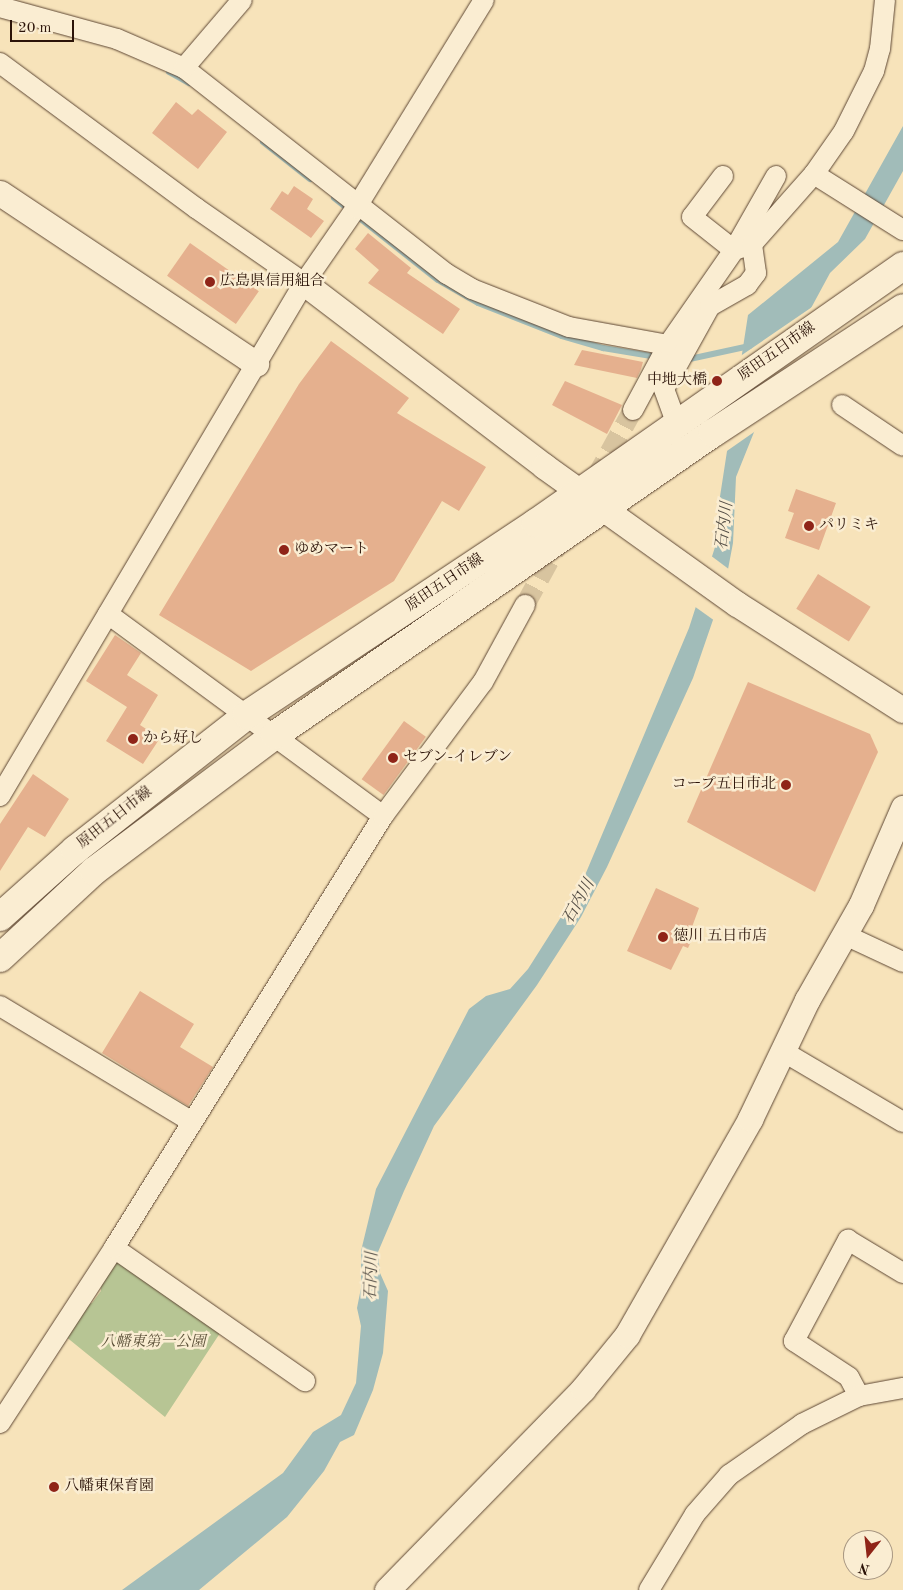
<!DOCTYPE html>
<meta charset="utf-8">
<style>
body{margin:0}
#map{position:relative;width:903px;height:1590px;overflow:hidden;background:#f7e3ba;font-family:"Old Standard TT","Noto Serif JP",serif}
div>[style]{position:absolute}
.green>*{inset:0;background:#b7c594}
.water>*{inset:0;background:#a1bcb9}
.pier>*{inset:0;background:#f7e3ba}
.stream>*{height:6px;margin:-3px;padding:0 3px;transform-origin:3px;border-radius:3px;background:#a1bcb9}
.building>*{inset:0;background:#e5b08e;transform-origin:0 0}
.minor-tunnel>*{height:20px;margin-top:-10px;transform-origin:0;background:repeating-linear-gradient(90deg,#d8c49f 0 20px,transparent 0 30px)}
.roads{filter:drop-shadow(0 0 1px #5e4734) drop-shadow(0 0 1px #5e4734)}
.minor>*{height:20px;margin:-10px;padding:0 10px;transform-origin:10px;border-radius:10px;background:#faedd2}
.tertiary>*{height:25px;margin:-12.5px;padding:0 12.5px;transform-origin:12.5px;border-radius:12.5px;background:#faedd2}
.secondary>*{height:28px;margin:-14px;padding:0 14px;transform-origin:14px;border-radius:14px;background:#faedd2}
.dots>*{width:14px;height:14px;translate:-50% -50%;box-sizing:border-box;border:2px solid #faedd2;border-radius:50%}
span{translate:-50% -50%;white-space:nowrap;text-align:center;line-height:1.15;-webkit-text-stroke:5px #faedd2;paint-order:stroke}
.poi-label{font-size:15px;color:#2b1308}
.left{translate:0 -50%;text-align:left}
.right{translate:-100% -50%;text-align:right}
.street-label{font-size:15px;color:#2b1308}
.park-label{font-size:15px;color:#5c5139;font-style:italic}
.water-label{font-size:16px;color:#544e46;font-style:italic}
.north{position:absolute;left:843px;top:1530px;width:50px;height:50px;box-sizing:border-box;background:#faedd2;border:1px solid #a79681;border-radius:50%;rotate:196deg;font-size:14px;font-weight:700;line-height:20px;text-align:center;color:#2b1308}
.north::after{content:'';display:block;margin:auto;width:18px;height:22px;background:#8f2418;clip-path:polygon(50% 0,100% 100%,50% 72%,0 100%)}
.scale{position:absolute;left:10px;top:20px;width:64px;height:22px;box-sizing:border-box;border:2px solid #2b1308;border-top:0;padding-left:6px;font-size:15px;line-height:18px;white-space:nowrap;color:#2b1308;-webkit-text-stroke:4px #faedd2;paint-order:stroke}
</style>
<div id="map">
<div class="green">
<i style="clip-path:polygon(115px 1258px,222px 1330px,165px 1417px,65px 1336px,84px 1305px,92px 1303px,101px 1291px,100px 1281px)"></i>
</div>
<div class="water">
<i style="clip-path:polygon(903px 126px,903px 171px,865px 239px,830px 273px,783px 360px,736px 477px,733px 543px,725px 585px,693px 678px,607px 867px,581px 917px,537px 985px,434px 1126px,404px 1191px,378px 1252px,380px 1273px,388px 1291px,383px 1353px,373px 1390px,354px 1435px,340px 1442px,324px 1471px,287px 1517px,199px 1590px,122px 1590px,283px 1473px,313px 1432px,341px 1415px,356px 1383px,361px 1326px,357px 1308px,361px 1288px,361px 1251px,376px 1189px,469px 1009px,486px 996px,510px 989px,528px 969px,580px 887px,689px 628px,716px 544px,719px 503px,748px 315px,838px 242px)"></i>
</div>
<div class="pier">
<i style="clip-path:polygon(815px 305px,785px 361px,757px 430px,724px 453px,739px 357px)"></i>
<i style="clip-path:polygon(710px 555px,730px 570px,715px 621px,694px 606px)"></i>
</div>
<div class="stream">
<i style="left:169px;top:72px;width:23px;rotate:29deg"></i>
<i style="left:263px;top:142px;width:60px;rotate:38.2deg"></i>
<i style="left:334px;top:198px;width:132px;rotate:38.3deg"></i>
<i style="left:438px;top:280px;width:46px;rotate:29.9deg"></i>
<i style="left:478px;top:303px;width:90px;rotate:21.4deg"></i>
<i style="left:562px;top:336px;width:43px;rotate:16.3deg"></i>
<i style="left:603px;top:348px;width:55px;rotate:9.5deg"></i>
<i style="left:685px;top:360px;width:66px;rotate:-12.2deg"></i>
</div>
<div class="building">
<i style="clip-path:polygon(176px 102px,192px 115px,198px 109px,227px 132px,198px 169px,152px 133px)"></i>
<i style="clip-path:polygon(294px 186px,313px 199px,307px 209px,324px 221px,311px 238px,270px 209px,282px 191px,288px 195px)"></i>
<i style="clip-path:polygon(368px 233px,411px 268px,407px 273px,460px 309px,443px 334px,368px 283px,379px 270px,355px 249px)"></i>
<i style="left:190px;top:243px;width:84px;height:40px;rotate:35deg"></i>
<i style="clip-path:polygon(331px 341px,409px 398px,397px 413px,486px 467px,459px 511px,442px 501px,394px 581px,251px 671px,159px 615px,299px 384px)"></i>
<i style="clip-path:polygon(582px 350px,643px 362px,641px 369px,637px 378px,574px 365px)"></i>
<i style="clip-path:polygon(565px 381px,622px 405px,607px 434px,552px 405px)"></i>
<i style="clip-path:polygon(796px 489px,836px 503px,819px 550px,785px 538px,794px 513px,788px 511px)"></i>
<i style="left:818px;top:574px;width:62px;height:41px;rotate:32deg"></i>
<i style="clip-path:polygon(115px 635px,141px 653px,127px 675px,158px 695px,140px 725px,160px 738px,143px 764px,106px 741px,127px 707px,86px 681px)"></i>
<i style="clip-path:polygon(748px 682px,870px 734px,878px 752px,815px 892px,687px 822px)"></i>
<i style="left:404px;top:721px;width:27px;height:72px;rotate:36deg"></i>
<i style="clip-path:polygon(33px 774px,69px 799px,45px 837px,28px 827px,0 871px,0 824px)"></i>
<i style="clip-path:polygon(656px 888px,699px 908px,692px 927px,697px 929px,688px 948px,683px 946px,671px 970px,627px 951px)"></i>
<i style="clip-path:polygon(140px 991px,194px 1024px,180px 1047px,213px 1067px,188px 1106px,102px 1053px)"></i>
</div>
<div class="minor-tunnel">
<i style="left:595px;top:479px;width:79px;rotate:-61.2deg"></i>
<i style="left:525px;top:605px;width:75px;rotate:-61.4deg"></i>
</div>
<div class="roads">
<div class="minor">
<i style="left:0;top:7px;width:121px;rotate:15.3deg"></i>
<i style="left:117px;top:39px;width:73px;rotate:23.4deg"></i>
<i style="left:184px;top:68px;width:334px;rotate:38.1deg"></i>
<i style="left:447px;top:274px;width:29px;rotate:31deg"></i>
<i style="left:472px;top:289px;width:104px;rotate:21.4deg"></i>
<i style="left:569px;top:327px;width:101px;rotate:10.3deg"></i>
<i style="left:0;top:63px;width:244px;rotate:36.5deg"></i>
<i style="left:196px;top:208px;width:131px;rotate:34.8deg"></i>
<i style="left:184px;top:68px;width:89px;rotate:-49.5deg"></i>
<i style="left:814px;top:174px;width:105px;rotate:32.2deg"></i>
<i style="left:723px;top:176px;width:51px;rotate:127.1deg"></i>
<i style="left:692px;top:217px;width:53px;rotate:38.2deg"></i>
<i style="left:734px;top:250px;width:85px;rotate:-60.4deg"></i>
<i style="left:842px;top:405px;width:73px;rotate:33.9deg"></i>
<i style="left:633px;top:410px;width:74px;rotate:-61.7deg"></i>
<i style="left:668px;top:345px;width:116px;rotate:-55.2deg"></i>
<i style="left:734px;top:250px;width:19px;rotate:-18deg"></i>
<i style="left:752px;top:244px;width:94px;rotate:-48.5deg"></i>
<i style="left:814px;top:174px;width:52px;rotate:-55.1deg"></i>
<i style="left:844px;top:131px;width:67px;rotate:-63.4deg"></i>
<i style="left:874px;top:71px;width:23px;rotate:-75deg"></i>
<i style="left:880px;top:49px;width:49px;rotate:-84.2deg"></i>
<i style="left:676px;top:422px;width:35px;rotate:-110deg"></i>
<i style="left:664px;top:389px;width:95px;rotate:-61deg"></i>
<i style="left:710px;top:306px;width:43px;rotate:-29.6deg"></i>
<i style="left:747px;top:285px;width:15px;rotate:-53deg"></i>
<i style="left:756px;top:273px;width:29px;rotate:-98deg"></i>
<i style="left:108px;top:614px;width:341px;rotate:36.3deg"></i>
<i style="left:0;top:796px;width:596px;rotate:-59.35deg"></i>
<i style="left:304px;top:283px;width:91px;rotate:-55.3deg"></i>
<i style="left:356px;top:208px;width:244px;rotate:-58.4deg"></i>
<i style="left:845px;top:935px;width:64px;rotate:25deg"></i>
<i style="left:0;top:1006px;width:224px;rotate:31.1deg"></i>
<i style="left:784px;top:1052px;width:138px;rotate:30.5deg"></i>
<i style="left:114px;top:1248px;width:233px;rotate:34.9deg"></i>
<i style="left:859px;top:1396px;width:21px;rotate:-118deg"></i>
<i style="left:849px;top:1377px;width:66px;rotate:-146.8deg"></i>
<i style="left:794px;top:1341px;width:115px;rotate:-61.9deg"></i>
<i style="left:848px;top:1240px;width:64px;rotate:31deg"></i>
<i style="left:0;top:1423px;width:209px;rotate:-56.9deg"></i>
<i style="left:114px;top:1248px;width:509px;rotate:-58.09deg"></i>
<i style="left:383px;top:816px;width:167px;rotate:-53.3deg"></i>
<i style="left:483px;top:682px;width:88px;rotate:-61.4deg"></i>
<i style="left:649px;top:1590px;width:89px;rotate:-58.8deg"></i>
<i style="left:695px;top:1514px;width:52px;rotate:-48.9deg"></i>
<i style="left:729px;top:1475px;width:89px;rotate:-34.9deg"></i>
<i style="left:802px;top:1424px;width:64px;rotate:-26.2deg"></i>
<i style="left:859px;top:1396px;width:45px;rotate:-10.3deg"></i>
</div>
<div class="tertiary">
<i style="left:0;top:193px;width:308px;rotate:33.7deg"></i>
<i style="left:304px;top:283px;width:302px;rotate:37.3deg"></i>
<i style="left:544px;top:466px;width:237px;rotate:35.6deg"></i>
<i style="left:737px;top:604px;width:197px;rotate:32.6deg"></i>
<i style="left:387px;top:1590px;width:281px;rotate:-45.7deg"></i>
<i style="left:583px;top:1389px;width:70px;rotate:-50.8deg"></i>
<i style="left:627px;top:1335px;width:249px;rotate:-60.3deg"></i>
<i style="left:750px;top:1119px;width:132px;rotate:-64.4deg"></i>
<i style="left:807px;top:1000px;width:109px;rotate:-60.4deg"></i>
<i style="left:861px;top:905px;width:106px;rotate:-66.6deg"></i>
</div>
<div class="secondary">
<i style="left:0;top:917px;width:101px;rotate:-41.8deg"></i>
<i style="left:75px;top:850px;width:219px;rotate:-38.1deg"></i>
<i style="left:247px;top:715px;width:347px;rotate:-33.6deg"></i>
<i style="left:536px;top:523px;width:448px;rotate:-35deg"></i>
<i style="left:0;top:958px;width:128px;rotate:-42.8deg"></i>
<i style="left:94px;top:871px;width:226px;rotate:-36.9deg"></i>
<i style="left:275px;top:735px;width:532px;rotate:-34.59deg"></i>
<i style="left:713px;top:433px;width:227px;rotate:-33.3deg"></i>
</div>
</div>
<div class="dots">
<i style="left:210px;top:282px;background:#8f2418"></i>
<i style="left:717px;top:381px;background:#8f2418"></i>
<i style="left:809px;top:526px;background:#8f2418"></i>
<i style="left:284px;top:550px;background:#8f2418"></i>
<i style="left:133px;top:739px;background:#8f2418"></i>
<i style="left:393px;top:758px;background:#8f2418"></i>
<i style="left:786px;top:785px;background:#8f2418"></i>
<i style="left:663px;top:937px;background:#8f2418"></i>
<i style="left:54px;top:1487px;background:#8f2418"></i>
</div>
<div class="poi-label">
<span class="left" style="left:220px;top:282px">広島県信用組合</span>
<span class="right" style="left:707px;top:381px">中地大橋</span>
<span class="left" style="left:819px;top:526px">パリミキ</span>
<span class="left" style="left:294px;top:550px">ゆめマート</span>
<span class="left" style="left:143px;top:739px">から好し</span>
<span class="left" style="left:403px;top:758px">セブン-イレブン</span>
<span class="right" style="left:776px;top:785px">コープ五日市北</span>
<span class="left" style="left:673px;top:937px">徳川 五日市店</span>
<span class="left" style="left:64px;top:1487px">八幡東保育園</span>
</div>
<div class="street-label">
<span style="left:777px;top:352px;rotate:-35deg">原田五日市線</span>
<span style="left:445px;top:583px;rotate:-34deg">原田五日市線</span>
<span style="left:115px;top:818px;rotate:-38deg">原田五日市線</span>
</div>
<div class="park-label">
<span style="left:153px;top:1343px">八幡東第一公園</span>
</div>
<div class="water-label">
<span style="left:725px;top:526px;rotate:-83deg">石内川</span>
<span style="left:579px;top:902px;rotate:-61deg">石内川</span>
<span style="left:372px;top:1276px;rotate:-88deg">石内川</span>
</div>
<div class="north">N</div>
<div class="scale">20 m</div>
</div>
